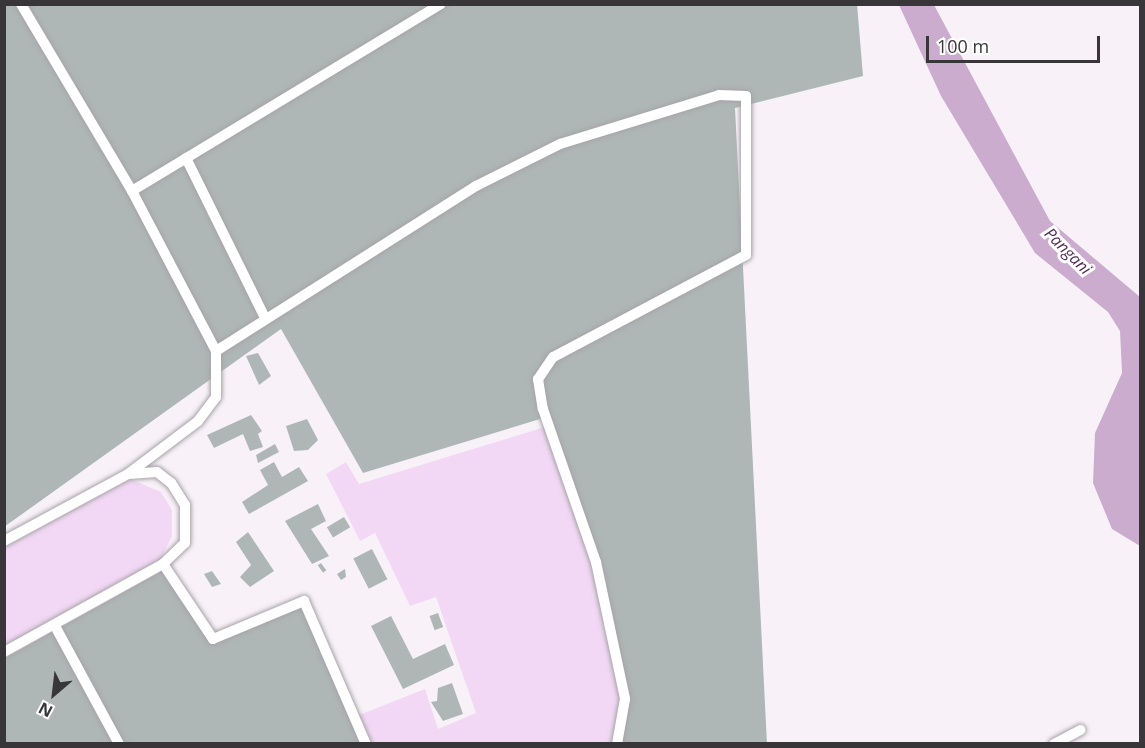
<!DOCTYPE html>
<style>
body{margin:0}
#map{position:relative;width:1145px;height:748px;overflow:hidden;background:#f8f2f8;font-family:"Open Sans",sans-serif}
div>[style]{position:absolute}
.green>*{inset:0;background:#f2d8f5}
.water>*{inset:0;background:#cbacce}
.building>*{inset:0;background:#aeb7b5;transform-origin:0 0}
.roads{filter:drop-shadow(0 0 2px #a8a3a8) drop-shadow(0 0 2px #a8a3a8)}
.street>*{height:10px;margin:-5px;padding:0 5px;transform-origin:5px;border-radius:5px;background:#fff}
span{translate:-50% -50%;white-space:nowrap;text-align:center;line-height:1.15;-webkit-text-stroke:6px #fff;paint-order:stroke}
.water-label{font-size:16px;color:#532c58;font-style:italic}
.frame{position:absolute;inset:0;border:6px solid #383638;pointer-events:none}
.north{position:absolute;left:24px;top:664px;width:60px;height:60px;-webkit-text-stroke:4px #fff;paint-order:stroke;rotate:208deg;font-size:16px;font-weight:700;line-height:24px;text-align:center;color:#383638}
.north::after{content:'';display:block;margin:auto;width:21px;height:27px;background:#383638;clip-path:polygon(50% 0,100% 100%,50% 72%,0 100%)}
.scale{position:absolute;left:926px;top:36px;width:174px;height:27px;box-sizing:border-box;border:3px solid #383638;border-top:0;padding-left:8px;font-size:18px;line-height:21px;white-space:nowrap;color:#383638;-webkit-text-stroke:4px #fff;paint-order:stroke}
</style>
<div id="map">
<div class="green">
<i style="clip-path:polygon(545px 427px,592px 563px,621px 699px,613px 743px,371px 743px,359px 715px,425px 689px,438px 729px,476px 713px,436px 597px,410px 606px,375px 533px,360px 541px,326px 474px,346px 462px,359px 484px)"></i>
<i style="clip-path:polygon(130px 479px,161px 492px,172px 510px,172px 536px,160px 560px,5px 646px,5px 547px)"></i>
</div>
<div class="water">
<i style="clip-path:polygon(899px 5px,934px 5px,1050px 221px,1140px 297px,1140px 546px,1112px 529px,1093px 483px,1095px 433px,1122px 373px,1120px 331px,1108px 312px,1035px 253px,941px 96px)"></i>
</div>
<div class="building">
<i style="clip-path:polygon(4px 4px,857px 4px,863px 76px,735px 108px,767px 744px,622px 744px,630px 699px,550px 416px,363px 473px,281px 329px,4px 527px)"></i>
<i style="clip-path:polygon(258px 353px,271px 376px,259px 385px,246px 356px)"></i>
<i style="clip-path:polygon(251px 415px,262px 431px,258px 434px,263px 447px,250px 451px,243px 434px,214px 448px,207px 435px)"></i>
<i style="clip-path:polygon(307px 419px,318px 440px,308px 450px,294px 451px,286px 426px)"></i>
<i style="clip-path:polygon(275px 444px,279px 452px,258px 463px,256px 455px)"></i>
<i style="clip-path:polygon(274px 462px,282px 477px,299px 467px,308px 481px,249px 514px,242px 502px,268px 485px,260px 470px)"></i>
<i style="clip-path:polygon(318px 504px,326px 521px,311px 529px,329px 556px,312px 564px,285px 521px)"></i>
<i style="left:344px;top:517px;width:12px;height:20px;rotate:59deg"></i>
<i style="clip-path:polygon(248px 532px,274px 571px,250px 587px,240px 577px,251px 565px,236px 542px)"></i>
<i style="left:372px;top:549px;width:34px;height:21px;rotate:63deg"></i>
<i style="left:321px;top:563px;width:9px;height:4px;rotate:54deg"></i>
<i style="clip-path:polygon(345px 569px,346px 577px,341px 580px,337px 574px)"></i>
<i style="clip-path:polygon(162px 571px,211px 644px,302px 607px,362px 744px,5px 744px,5px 658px)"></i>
<i style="clip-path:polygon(212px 571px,221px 584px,212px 587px,204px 574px)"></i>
<i style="left:438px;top:613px;width:15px;height:9px;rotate:70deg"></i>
<i style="clip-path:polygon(391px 616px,413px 659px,445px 644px,454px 665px,403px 689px,371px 626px)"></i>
<i style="clip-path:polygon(452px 683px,463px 714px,443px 721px,431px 702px,437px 701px,438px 688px)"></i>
</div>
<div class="roads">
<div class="street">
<i style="left:186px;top:158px;width:176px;rotate:63.7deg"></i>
<i style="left:132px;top:191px;width:361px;rotate:-31.2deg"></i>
<i style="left:216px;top:351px;width:308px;rotate:-32.4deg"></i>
<i style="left:476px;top:186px;width:94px;rotate:-26.6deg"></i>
<i style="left:560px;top:144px;width:166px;rotate:-17.1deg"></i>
<i style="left:719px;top:95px;width:27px;rotate:2deg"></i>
<i style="left:746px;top:96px;width:159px;rotate:90deg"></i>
<i style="left:746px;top:255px;width:218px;rotate:152.1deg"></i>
<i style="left:553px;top:357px;width:27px;rotate:124deg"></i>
<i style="left:538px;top:379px;width:30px;rotate:81deg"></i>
<i style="left:543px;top:409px;width:162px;rotate:70.9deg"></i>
<i style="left:596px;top:562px;width:140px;rotate:78deg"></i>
<i style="left:625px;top:699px;width:46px;rotate:100.1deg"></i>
<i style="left:4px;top:541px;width:141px;rotate:-28.4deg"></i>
<i style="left:128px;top:474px;width:88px;rotate:-37.1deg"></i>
<i style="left:198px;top:421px;width:30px;rotate:-53deg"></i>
<i style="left:216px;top:397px;width:46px;rotate:-90deg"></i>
<i style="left:216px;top:351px;width:181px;rotate:-117.7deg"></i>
<i style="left:132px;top:191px;width:217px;rotate:-120.7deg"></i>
<i style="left:163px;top:564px;width:90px;rotate:56.3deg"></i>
<i style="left:213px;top:639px;width:99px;rotate:-22.7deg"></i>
<i style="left:304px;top:601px;width:156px;rotate:66.6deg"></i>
<i style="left:55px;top:626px;width:134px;rotate:61.5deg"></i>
<i style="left:4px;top:652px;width:182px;rotate:-29deg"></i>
<i style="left:163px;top:564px;width:30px;rotate:-44deg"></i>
<i style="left:185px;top:543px;width:38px;rotate:-90deg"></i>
<i style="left:185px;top:505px;width:26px;rotate:-122deg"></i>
<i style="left:171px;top:483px;width:18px;rotate:-142deg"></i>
<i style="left:157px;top:472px;width:28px;rotate:176deg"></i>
<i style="left:1054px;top:744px;width:30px;rotate:-28deg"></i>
</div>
</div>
<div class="water-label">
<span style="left:1068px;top:251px;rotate:45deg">Pangani</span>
</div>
<div class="frame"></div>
<div class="north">N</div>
<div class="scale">100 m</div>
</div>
